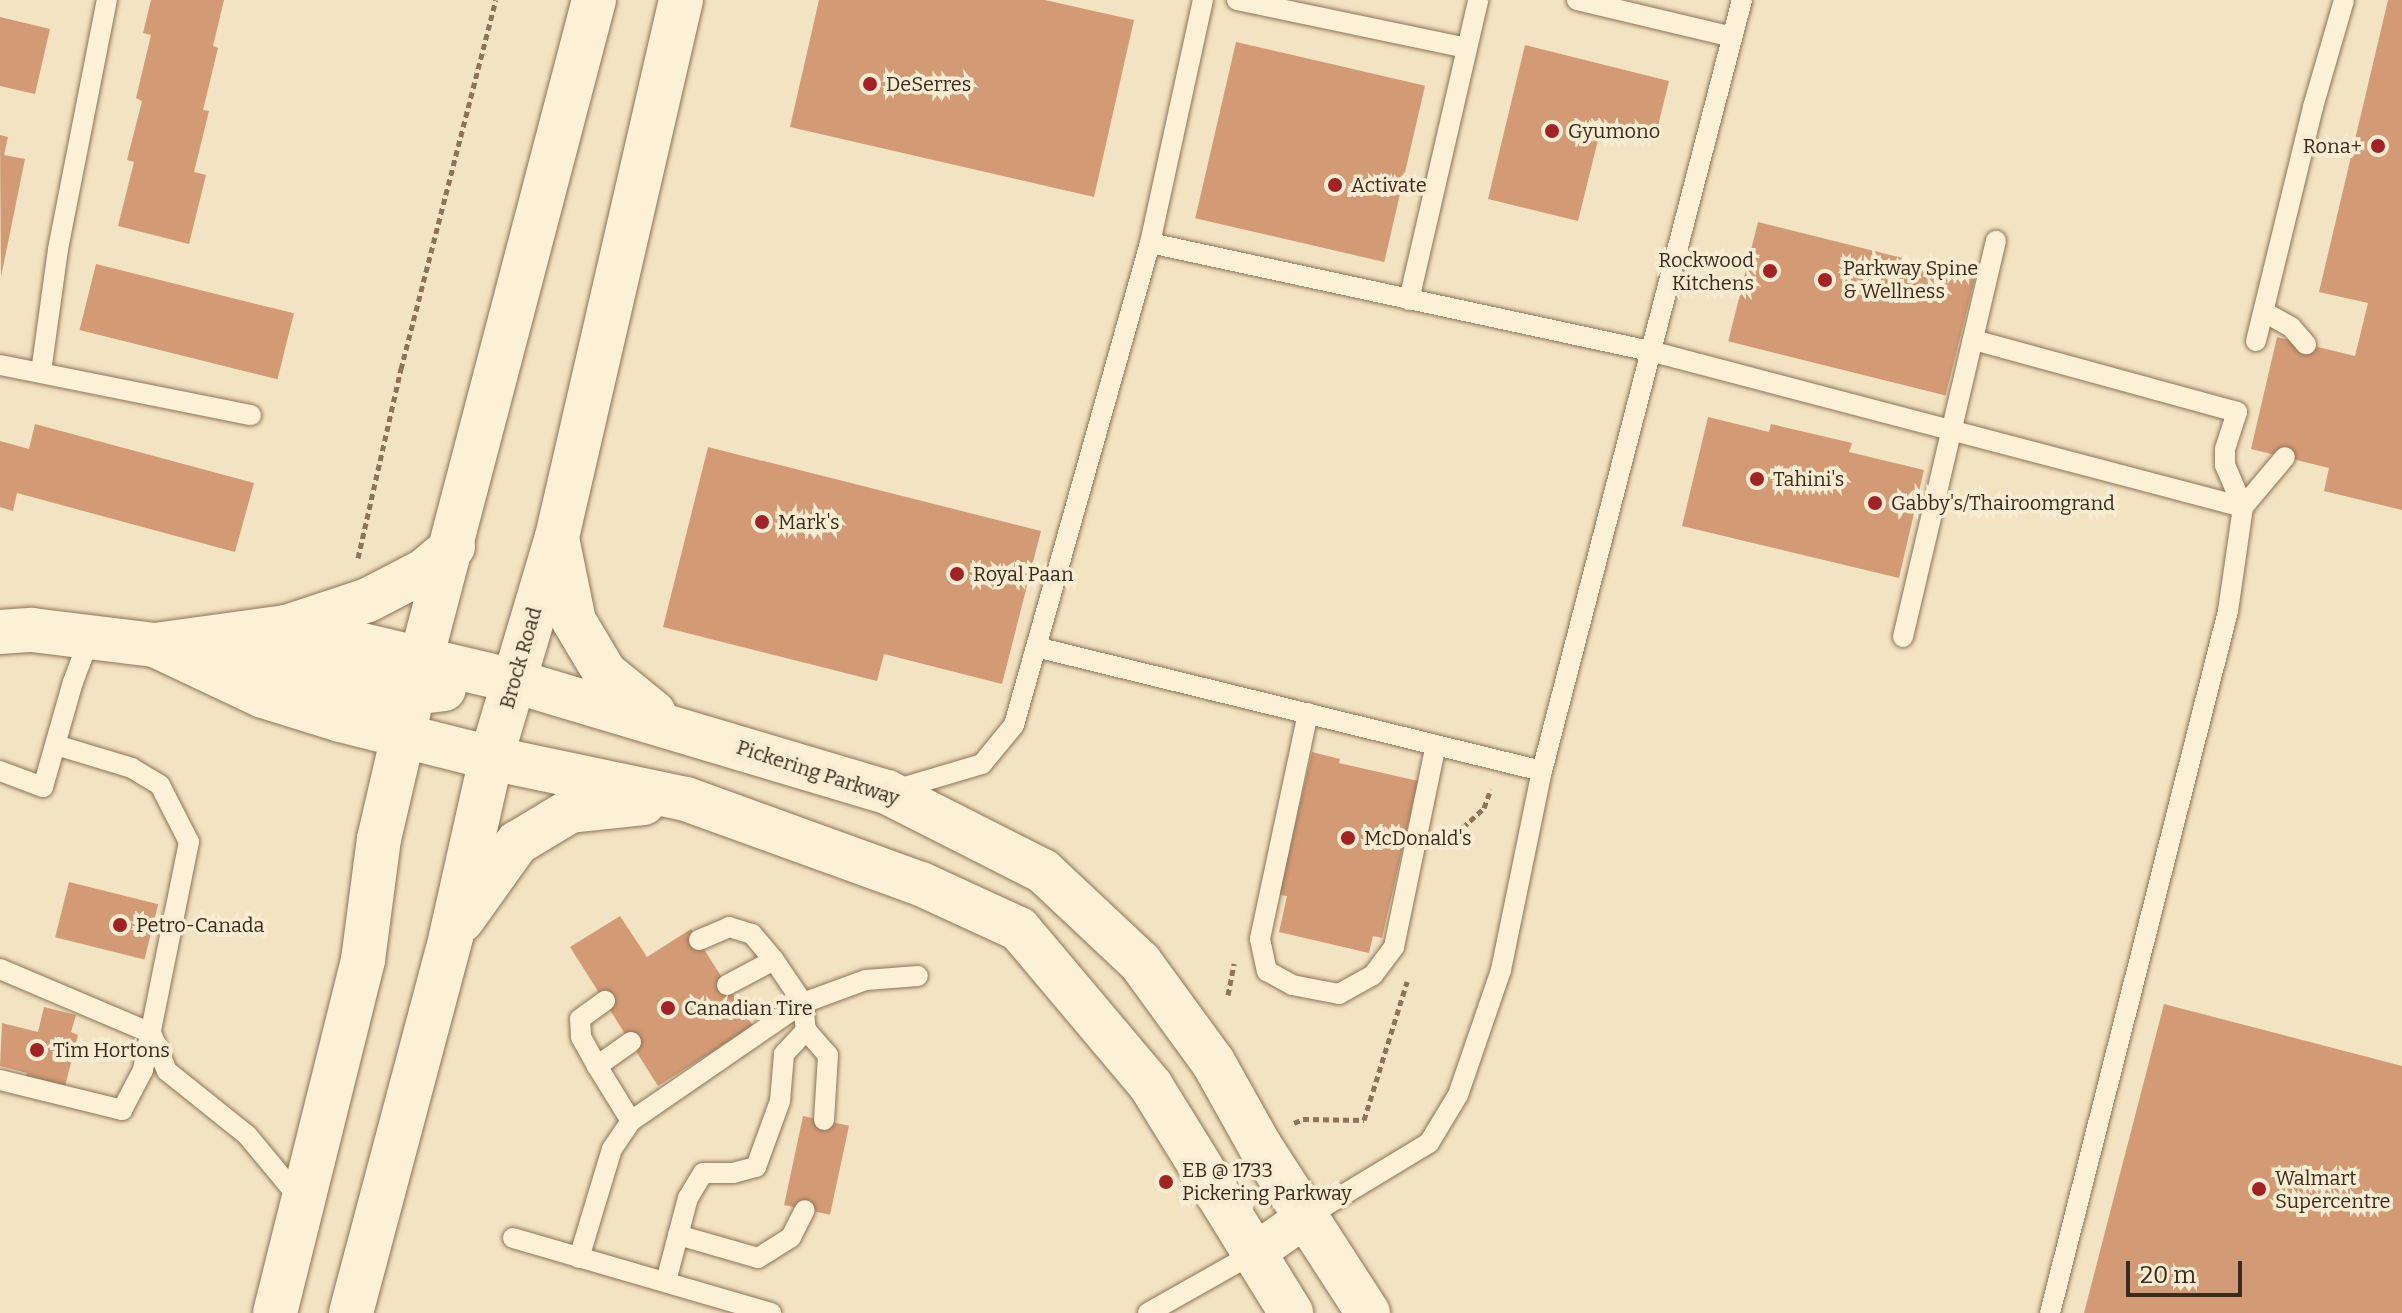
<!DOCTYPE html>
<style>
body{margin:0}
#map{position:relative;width:2402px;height:1313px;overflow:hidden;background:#f2e3c2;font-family:Bitter,serif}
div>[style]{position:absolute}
.building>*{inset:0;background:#d39b75;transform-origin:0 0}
.path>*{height:5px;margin-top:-2.5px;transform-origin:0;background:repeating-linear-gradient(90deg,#8d7357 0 6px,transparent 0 10px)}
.roads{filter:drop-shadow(0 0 2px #8d7357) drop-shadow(0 0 2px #8d7357)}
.lane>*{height:20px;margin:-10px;padding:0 10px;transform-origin:10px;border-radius:10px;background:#fcf0d6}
.street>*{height:40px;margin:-20px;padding:0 20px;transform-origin:20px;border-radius:20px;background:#fcf0d6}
.secondary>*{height:44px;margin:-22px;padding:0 22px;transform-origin:22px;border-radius:22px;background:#fcf0d6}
.dots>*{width:22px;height:22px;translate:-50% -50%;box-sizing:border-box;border:4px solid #f8edd2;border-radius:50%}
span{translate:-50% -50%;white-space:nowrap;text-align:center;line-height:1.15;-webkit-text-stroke:7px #f8edd2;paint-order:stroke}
.poi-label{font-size:20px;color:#3c2b1d}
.left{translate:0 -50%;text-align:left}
.right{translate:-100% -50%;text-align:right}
.street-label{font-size:20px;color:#3c2b1d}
.scale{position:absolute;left:2126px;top:1261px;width:116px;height:36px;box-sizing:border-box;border:4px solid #3c2b1d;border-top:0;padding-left:10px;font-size:24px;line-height:28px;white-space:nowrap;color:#3c2b1d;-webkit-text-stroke:6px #f8edd2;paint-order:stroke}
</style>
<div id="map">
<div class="building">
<i style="clip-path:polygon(151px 0,224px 0,213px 46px,218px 48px,203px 110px,209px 111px,194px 172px,206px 175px,189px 244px,118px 226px,134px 162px,127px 160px,142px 101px,136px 98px,151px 35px,143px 33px)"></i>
<i style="clip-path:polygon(819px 0,1045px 0,1134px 20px,1094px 197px,790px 127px)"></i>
<i style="clip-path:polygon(2388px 0,2402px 0,2402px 510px,2324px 491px,2329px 468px,2251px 449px,2277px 337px,2355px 356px,2368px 303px,2319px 292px)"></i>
<i style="clip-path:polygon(0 17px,50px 29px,35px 94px,0 86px)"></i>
<i style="left:1236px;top:42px;width:194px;height:181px;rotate:13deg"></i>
<i style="clip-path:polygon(1525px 45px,1669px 81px,1655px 138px,1602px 124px,1578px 221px,1488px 199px)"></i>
<i style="clip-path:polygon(0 135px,8px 137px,4px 155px,25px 159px,1px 277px)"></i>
<i style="left:1758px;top:222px;width:224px;height:123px;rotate:14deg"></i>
<i style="left:96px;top:264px;width:204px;height:68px;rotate:14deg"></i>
<i style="clip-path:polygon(1708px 417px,1769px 432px,1771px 424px,1852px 443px,1849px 452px,1924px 470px,1899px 578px,1682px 526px)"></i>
<i style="clip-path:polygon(35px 424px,254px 483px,235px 552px,17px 493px,13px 511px,0 507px,0 441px,29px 449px)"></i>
<i style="clip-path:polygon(708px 447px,1041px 531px,1002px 684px,884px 654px,877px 681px,663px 627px)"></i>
<i style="clip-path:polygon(1312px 752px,1340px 759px,1339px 763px,1418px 781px,1382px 938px,1373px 936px,1369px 953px,1279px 932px,1287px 896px,1279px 895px)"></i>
<i style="left:69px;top:882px;width:92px;height:57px;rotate:14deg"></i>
<i style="clip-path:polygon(620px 916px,647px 957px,691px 929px,753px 1026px,658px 1086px,570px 947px)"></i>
<i style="clip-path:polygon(2164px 1004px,2402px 1066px,2402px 1313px,2084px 1313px)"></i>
<i style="clip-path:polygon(44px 1007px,76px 1015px,71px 1032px,78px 1035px,61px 1102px,21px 1092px,27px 1073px,0 1066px,2px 1023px,38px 1032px)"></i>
<i style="left:803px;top:1116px;width:47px;height:91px;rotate:12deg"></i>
</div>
<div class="path">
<i style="left:358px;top:558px;width:194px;rotate:-77.2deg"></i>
<i style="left:401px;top:369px;width:381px;rotate:-75.6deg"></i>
<i style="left:1448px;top:841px;width:49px;rotate:-42.5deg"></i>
<i style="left:1484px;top:808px;width:20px;rotate:-70deg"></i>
<i style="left:1228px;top:995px;width:32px;rotate:-79deg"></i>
<i style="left:1294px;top:1123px;width:10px;rotate:-24deg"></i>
<i style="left:1303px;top:1119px;width:61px;rotate:0.9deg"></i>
<i style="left:1364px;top:1120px;width:145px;rotate:-72.7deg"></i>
</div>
<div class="roads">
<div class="lane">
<i style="left:1237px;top:0;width:234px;rotate:11.8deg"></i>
<i style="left:1577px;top:0;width:159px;rotate:13.4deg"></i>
<i style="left:1150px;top:243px;width:512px;rotate:12.19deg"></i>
<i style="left:1650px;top:351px;width:613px;rotate:14.74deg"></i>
<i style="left:2243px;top:507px;width:46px;rotate:-113.2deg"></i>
<i style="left:2225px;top:465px;width:16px;rotate:-90deg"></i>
<i style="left:2225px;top:449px;width:39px;rotate:-72deg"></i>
<i style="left:2237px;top:412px;width:274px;rotate:-164.7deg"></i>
<i style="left:1409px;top:300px;width:308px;rotate:-77deg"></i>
<i style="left:2264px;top:312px;width:31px;rotate:29deg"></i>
<i style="left:2291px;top:327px;width:23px;rotate:49deg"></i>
<i style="left:2256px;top:341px;width:241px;rotate:-76.3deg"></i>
<i style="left:2313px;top:107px;width:111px;rotate:-73.8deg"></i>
<i style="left:0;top:365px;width:256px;rotate:11.3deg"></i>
<i style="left:41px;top:372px;width:124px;rotate:-82.1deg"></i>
<i style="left:58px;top:249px;width:254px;rotate:-78.9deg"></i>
<i style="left:1903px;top:637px;width:407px;rotate:-76.8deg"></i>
<i style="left:1036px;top:647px;width:521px;rotate:13.77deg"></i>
<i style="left:1308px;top:713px;width:231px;rotate:102deg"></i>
<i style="left:1260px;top:939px;width:33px;rotate:78deg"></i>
<i style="left:1267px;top:971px;width:29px;rotate:29deg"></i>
<i style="left:1292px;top:985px;width:48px;rotate:10.8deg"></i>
<i style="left:1339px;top:994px;width:39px;rotate:-29deg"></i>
<i style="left:1373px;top:975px;width:35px;rotate:-53deg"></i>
<i style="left:1394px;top:947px;width:206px;rotate:-78.3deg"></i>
<i style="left:0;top:771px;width:46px;rotate:20.4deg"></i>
<i style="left:43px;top:787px;width:109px;rotate:-74.1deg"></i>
<i style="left:73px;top:682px;width:48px;rotate:-69.3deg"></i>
<i style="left:891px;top:791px;width:95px;rotate:-16.5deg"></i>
<i style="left:982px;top:764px;width:50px;rotate:-50.6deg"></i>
<i style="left:1014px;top:725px;width:501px;rotate:-74.24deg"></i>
<i style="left:1150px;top:243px;width:249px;rotate:-77.7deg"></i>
<i style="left:699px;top:940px;width:33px;rotate:-23deg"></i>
<i style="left:729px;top:927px;width:24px;rotate:17deg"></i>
<i style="left:752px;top:934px;width:34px;rotate:50deg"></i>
<i style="left:774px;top:960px;width:52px;rotate:56deg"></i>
<i style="left:803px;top:1003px;width:27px;rotate:84deg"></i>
<i style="left:806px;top:1030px;width:33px;rotate:49deg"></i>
<i style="left:828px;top:1055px;width:65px;rotate:93.5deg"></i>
<i style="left:0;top:969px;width:164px;rotate:23deg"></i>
<i style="left:151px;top:1033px;width:41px;rotate:67.2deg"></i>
<i style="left:167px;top:1071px;width:102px;rotate:38.7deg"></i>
<i style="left:247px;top:1135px;width:85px;rotate:50.3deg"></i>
<i style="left:727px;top:985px;width:53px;rotate:-28deg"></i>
<i style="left:631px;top:1042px;width:42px;rotate:144.8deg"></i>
<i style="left:597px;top:1066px;width:65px;rotate:58.3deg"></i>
<i style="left:597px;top:1066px;width:33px;rotate:-119deg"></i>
<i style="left:581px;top:1037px;width:18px;rotate:-93deg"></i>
<i style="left:580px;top:1019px;width:31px;rotate:-36deg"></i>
<i style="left:0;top:1080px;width:126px;rotate:13.8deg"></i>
<i style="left:122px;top:1110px;width:45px;rotate:-62.3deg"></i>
<i style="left:143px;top:1070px;width:233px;rotate:-78.6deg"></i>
<i style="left:189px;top:842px;width:64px;rotate:-117deg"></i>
<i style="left:160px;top:785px;width:33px;rotate:-149deg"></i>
<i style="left:132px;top:768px;width:79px;rotate:-163.2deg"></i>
<i style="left:1305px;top:1218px;width:145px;rotate:-31.2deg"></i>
<i style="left:1429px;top:1143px;width:56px;rotate:-58.9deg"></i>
<i style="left:1458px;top:1095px;width:132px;rotate:-71deg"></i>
<i style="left:1501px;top:970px;width:203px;rotate:-78.4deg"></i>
<i style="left:1542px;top:771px;width:797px;rotate:-75.46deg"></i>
<i style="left:678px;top:1235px;width:83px;rotate:16deg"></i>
<i style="left:758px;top:1258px;width:39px;rotate:-32deg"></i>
<i style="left:791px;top:1237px;width:30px;rotate:-63deg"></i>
<i style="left:513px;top:1238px;width:269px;rotate:16.2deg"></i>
<i style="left:579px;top:1258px;width:114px;rotate:-73.2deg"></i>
<i style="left:612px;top:1149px;width:34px;rotate:-56deg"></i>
<i style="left:631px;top:1121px;width:209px;rotate:-34.5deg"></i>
<i style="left:803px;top:1003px;width:67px;rotate:-20.1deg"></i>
<i style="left:866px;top:980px;width:52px;rotate:-4.4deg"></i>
<i style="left:666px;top:1281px;width:86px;rotate:-75.2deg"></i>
<i style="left:688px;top:1198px;width:29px;rotate:-59deg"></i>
<i style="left:703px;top:1173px;width:30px"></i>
<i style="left:733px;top:1173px;width:24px;rotate:-15deg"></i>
<i style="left:756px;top:1167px;width:70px;rotate:-70deg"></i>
<i style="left:780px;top:1101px;width:47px;rotate:-85.1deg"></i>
<i style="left:784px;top:1054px;width:33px;rotate:-47deg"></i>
<i style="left:1148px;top:1313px;width:124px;rotate:-29.5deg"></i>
<i style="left:2050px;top:1313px;width:724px;rotate:-75.77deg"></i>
<i style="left:2228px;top:611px;width:105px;rotate:-81.8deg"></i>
<i style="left:2243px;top:507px;width:65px;rotate:-50deg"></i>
</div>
<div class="street">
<i style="left:1256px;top:1252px;width:60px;rotate:-34.8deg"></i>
</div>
<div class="secondary">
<i style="left:558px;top:543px;width:80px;rotate:78.4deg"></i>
<i style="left:574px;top:621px;width:61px;rotate:59.2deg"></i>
<i style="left:605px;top:673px;width:63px;rotate:39.2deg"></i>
<i style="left:287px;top:627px;width:85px;rotate:-18.4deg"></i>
<i style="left:368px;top:600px;width:63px;rotate:-27.4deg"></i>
<i style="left:424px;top:571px;width:38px;rotate:-40deg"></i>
<i style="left:0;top:632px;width:32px;rotate:-4deg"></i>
<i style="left:32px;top:630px;width:124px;rotate:7deg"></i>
<i style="left:155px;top:645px;width:132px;rotate:-7.8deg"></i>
<i style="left:286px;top:627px;width:234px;rotate:13.3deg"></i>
<i style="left:514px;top:681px;width:389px;rotate:16.6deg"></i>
<i style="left:887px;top:792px;width:175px;rotate:26.9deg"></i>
<i style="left:1043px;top:871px;width:133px;rotate:43.2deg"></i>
<i style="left:1140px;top:962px;width:124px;rotate:53.9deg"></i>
<i style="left:1213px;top:1062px;width:96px;rotate:60.8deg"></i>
<i style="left:1260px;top:1146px;width:199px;rotate:57.1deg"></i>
<i style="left:155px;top:645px;width:119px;rotate:25.3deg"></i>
<i style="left:263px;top:696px;width:81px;rotate:17.3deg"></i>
<i style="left:340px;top:720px;width:156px;rotate:14.1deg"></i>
<i style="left:491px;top:758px;width:199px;rotate:11.9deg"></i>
<i style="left:686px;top:799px;width:250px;rotate:19.9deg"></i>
<i style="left:921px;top:884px;width:108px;rotate:24.7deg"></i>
<i style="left:1019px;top:929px;width:205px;rotate:49.9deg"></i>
<i style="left:1151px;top:1086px;width:267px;rotate:58.3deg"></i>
<i style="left:212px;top:667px;width:57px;rotate:-2deg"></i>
<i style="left:269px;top:665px;width:147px;rotate:11deg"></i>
<i style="left:413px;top:693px;width:31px;rotate:-7deg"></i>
<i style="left:462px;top:920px;width:95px;rotate:-54.5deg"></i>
<i style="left:517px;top:843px;width:62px;rotate:-31.1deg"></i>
<i style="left:570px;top:811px;width:74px;rotate:-6.2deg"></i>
<i style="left:275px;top:1313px;width:364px;rotate:-76deg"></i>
<i style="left:363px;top:960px;width:122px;rotate:-82.5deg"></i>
<i style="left:379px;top:839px;width:185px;rotate:-76.9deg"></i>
<i style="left:421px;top:659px;width:681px;rotate:-75.29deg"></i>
<i style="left:351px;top:1313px;width:390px;rotate:-75.1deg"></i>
<i style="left:451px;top:936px;width:182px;rotate:-77.3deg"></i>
<i style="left:491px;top:758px;width:231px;rotate:-73.4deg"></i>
<i style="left:557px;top:537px;width:551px;rotate:-77deg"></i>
</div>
</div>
<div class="dots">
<i style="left:870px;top:84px;background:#a22225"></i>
<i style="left:1552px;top:131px;background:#a22225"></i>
<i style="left:2378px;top:146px;background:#a22225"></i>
<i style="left:1335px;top:185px;background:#a22225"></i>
<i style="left:1770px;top:271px;background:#a22225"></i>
<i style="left:1825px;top:280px;background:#a22225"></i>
<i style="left:1757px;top:479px;background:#a22225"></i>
<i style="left:1875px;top:503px;background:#a22225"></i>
<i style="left:762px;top:522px;background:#a22225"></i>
<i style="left:957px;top:574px;background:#a22225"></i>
<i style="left:1348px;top:838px;background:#a22225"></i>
<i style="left:120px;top:925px;background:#a22225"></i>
<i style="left:668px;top:1008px;background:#a22225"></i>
<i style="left:37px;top:1050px;background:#a22225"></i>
<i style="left:1166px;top:1182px;background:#a22225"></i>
<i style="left:2259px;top:1189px;background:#a22225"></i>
</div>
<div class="poi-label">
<span class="left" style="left:886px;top:84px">DeSerres</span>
<span class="left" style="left:1568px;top:131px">Gyumono</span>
<span class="right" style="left:2362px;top:146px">Rona+</span>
<span class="left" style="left:1351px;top:185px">Activate</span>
<span class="right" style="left:1754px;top:272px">Rockwood<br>Kitchens</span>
<span class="left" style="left:1843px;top:280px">Parkway Spine<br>&amp; Wellness</span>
<span class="left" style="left:1773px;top:479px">Tahini's</span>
<span class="left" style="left:1891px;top:503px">Gabby's/Thairoomgrand</span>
<span class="left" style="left:778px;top:522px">Mark's</span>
<span class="left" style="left:973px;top:574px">Royal Paan</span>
<span class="left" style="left:1364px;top:838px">McDonald's</span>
<span class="left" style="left:136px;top:925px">Petro-Canada</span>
<span class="left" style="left:684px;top:1008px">Canadian Tire</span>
<span class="left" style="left:53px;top:1050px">Tim Hortons</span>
<span class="left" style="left:1182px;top:1182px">EB @ 1733<br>Pickering Parkway</span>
<span class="left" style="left:2275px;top:1190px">Walmart<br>Supercentre</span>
</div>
<div class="street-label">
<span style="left:521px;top:658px;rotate:-74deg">Brock Road</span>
<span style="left:818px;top:773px;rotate:18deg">Pickering Parkway</span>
</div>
<div class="scale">20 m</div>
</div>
